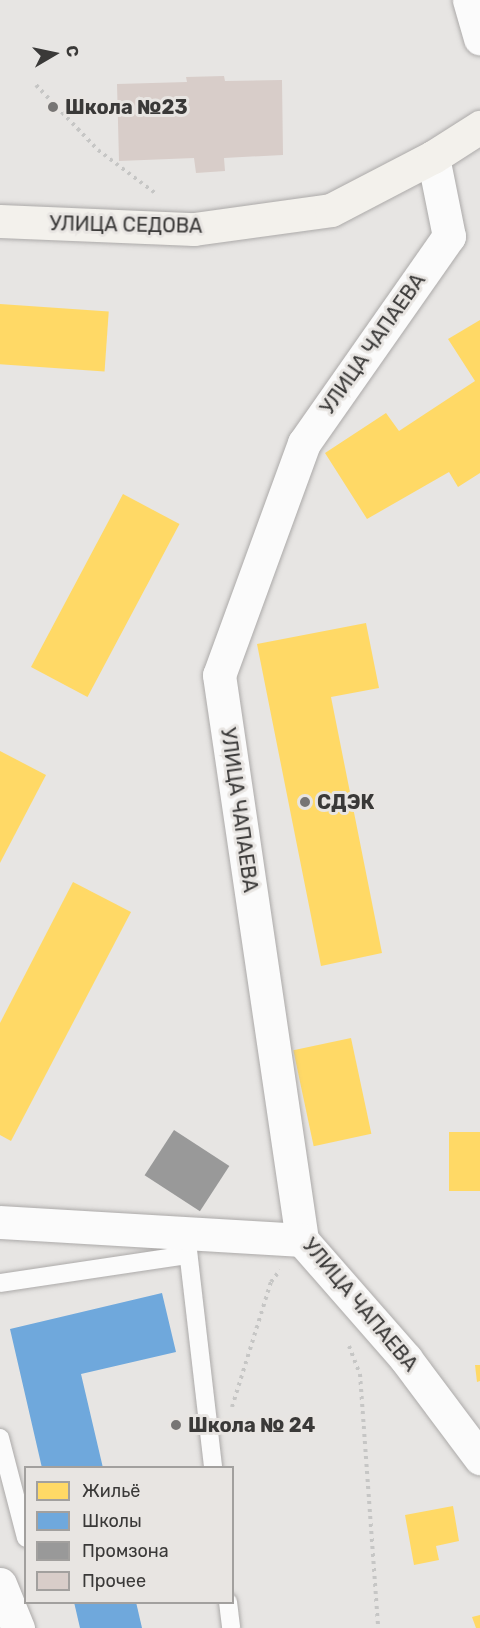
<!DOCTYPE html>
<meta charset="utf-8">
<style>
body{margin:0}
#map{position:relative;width:480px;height:1628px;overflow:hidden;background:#e7e5e3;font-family:Rubik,sans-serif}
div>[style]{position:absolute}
.homes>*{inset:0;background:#ffd966;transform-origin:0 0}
.schools>*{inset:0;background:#6fa8dc}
.industry>*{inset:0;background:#999;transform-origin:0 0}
.building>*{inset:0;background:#d8cdc9}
.path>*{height:4px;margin-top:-2px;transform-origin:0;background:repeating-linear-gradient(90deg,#c6c6c5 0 3px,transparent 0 7.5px)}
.roads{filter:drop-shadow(0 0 2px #acaaa9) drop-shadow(0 0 2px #acaaa9)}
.lane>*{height:18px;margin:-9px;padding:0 9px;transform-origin:9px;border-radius:9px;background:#fbfbfb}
.street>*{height:33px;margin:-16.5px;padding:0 16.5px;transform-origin:16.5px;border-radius:16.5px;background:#fbfbfb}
.secondary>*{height:33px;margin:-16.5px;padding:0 16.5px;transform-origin:16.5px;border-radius:16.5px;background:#f3f1ec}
.dots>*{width:16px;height:16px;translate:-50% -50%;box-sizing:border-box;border:3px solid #e8e5e2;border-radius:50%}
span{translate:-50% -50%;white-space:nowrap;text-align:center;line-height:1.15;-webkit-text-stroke:6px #e8e5e2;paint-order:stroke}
.poi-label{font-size:20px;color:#3a3938;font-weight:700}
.left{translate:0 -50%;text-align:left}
.street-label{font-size:20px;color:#3a3938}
.legend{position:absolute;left:24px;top:1466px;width:210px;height:138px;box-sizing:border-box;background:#e8e5e2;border:2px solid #a2a09e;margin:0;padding:8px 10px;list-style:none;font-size:18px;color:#3a3938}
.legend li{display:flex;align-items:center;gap:12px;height:30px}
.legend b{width:30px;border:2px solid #a2a09e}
.north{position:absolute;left:24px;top:24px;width:60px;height:60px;-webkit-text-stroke:4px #e8e5e2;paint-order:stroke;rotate:81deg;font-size:16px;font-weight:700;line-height:24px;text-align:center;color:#3a3938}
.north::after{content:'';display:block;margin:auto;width:21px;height:27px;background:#3a3938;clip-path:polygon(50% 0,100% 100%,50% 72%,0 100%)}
</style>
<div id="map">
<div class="homes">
<i style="left:0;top:304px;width:109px;height:60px;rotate:4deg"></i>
<i style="clip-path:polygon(480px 320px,480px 473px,458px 487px,449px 472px,367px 519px,325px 453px,386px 413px,399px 431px,475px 381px,448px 339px)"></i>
<i style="left:123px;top:494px;width:64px;height:196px;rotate:28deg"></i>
<i style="clip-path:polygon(366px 623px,379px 688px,331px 697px,382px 953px,321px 966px,257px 644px)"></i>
<i style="clip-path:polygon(0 751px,46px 775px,0 863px)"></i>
<i style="clip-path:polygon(73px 882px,131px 912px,11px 1141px,0 1135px,0 1023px)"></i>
<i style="left:351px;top:1038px;width:98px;height:59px;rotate:78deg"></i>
<i style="left:480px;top:1132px;width:59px;height:31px;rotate:90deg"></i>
<i style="clip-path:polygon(475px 1365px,480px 1365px,480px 1381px,477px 1382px)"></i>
<i style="clip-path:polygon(453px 1506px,459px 1541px,436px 1546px,439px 1560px,414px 1565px,405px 1515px)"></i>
<i style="clip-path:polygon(480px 1615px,480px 1628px,476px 1628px,472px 1617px)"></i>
</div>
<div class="schools">
<i style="clip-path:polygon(162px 1293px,176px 1352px,81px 1374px,103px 1468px,42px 1468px,10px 1329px)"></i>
<i style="clip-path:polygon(74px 1602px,136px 1602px,142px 1628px,80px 1628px)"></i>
</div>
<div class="industry">
<i style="left:174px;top:1130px;width:66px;height:54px;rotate:33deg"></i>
</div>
<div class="building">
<i style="clip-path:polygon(224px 76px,225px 81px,282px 80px,283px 155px,224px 158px,225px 171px,196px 173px,194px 158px,119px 161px,117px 84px,187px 82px,186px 77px)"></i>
</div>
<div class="path">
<i style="left:36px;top:85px;width:90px;rotate:46.4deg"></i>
<i style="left:98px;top:150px;width:71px;rotate:37deg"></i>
<i style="left:349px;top:1346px;width:30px;rotate:69deg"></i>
<i style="left:360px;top:1374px;width:255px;rotate:85.9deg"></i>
<i style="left:232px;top:1407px;width:131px;rotate:-72.7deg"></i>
<i style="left:271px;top:1282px;width:15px;rotate:-53deg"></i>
</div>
<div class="roads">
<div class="lane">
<i style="left:186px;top:1233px;width:237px;rotate:83.4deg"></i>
<i style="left:0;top:1283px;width:190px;rotate:-8.5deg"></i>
<i style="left:0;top:1438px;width:103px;rotate:75.4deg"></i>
<i style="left:228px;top:1602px;width:26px;rotate:83deg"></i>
</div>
<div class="street">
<i style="left:469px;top:0;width:40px;rotate:74deg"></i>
<i style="left:433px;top:157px;width:81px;rotate:78.6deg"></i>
<i style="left:449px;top:236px;width:253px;rotate:125deg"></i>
<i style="left:304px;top:443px;width:247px;rotate:110.1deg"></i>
<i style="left:219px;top:675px;width:571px;rotate:81.64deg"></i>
<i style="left:302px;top:1240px;width:158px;rotate:48.8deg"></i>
<i style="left:406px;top:1359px;width:124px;rotate:53.2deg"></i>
<i style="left:0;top:1222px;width:303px;rotate:3.4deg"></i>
<i style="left:0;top:1584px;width:48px;rotate:67.8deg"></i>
</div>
<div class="secondary">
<i style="left:0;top:221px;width:194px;rotate:2.4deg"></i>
<i style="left:194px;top:229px;width:138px;rotate:-7.9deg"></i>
<i style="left:331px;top:210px;width:115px;rotate:-27.5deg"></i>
<i style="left:433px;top:157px;width:56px;rotate:-32.6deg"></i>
</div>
</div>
<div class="dots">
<i style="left:53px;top:107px;background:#777574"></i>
<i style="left:305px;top:802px;background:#777574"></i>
<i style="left:176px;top:1425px;background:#777574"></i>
</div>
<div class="poi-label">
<span class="left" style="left:65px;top:107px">Школа №23</span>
<span class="left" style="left:317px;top:802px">СДЭК</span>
<span class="left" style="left:188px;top:1425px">Школа № 24</span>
</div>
<div class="street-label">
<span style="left:126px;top:225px;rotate:1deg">УЛИЦА СЕДОВА</span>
<span style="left:373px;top:344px;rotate:-55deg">УЛИЦА ЧАПАЕВА</span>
<span style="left:239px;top:810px;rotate:82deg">УЛИЦА ЧАПАЕВА</span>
<span style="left:360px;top:1305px;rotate:50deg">УЛИЦА ЧАПАЕВА</span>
</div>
<ul class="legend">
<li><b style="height:16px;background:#ffd966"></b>Жильё</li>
<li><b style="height:16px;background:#6fa8dc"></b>Школы</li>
<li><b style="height:16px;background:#999"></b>Промзона</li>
<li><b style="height:16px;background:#d8cdc9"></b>Прочее</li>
</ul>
<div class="north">С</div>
</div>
